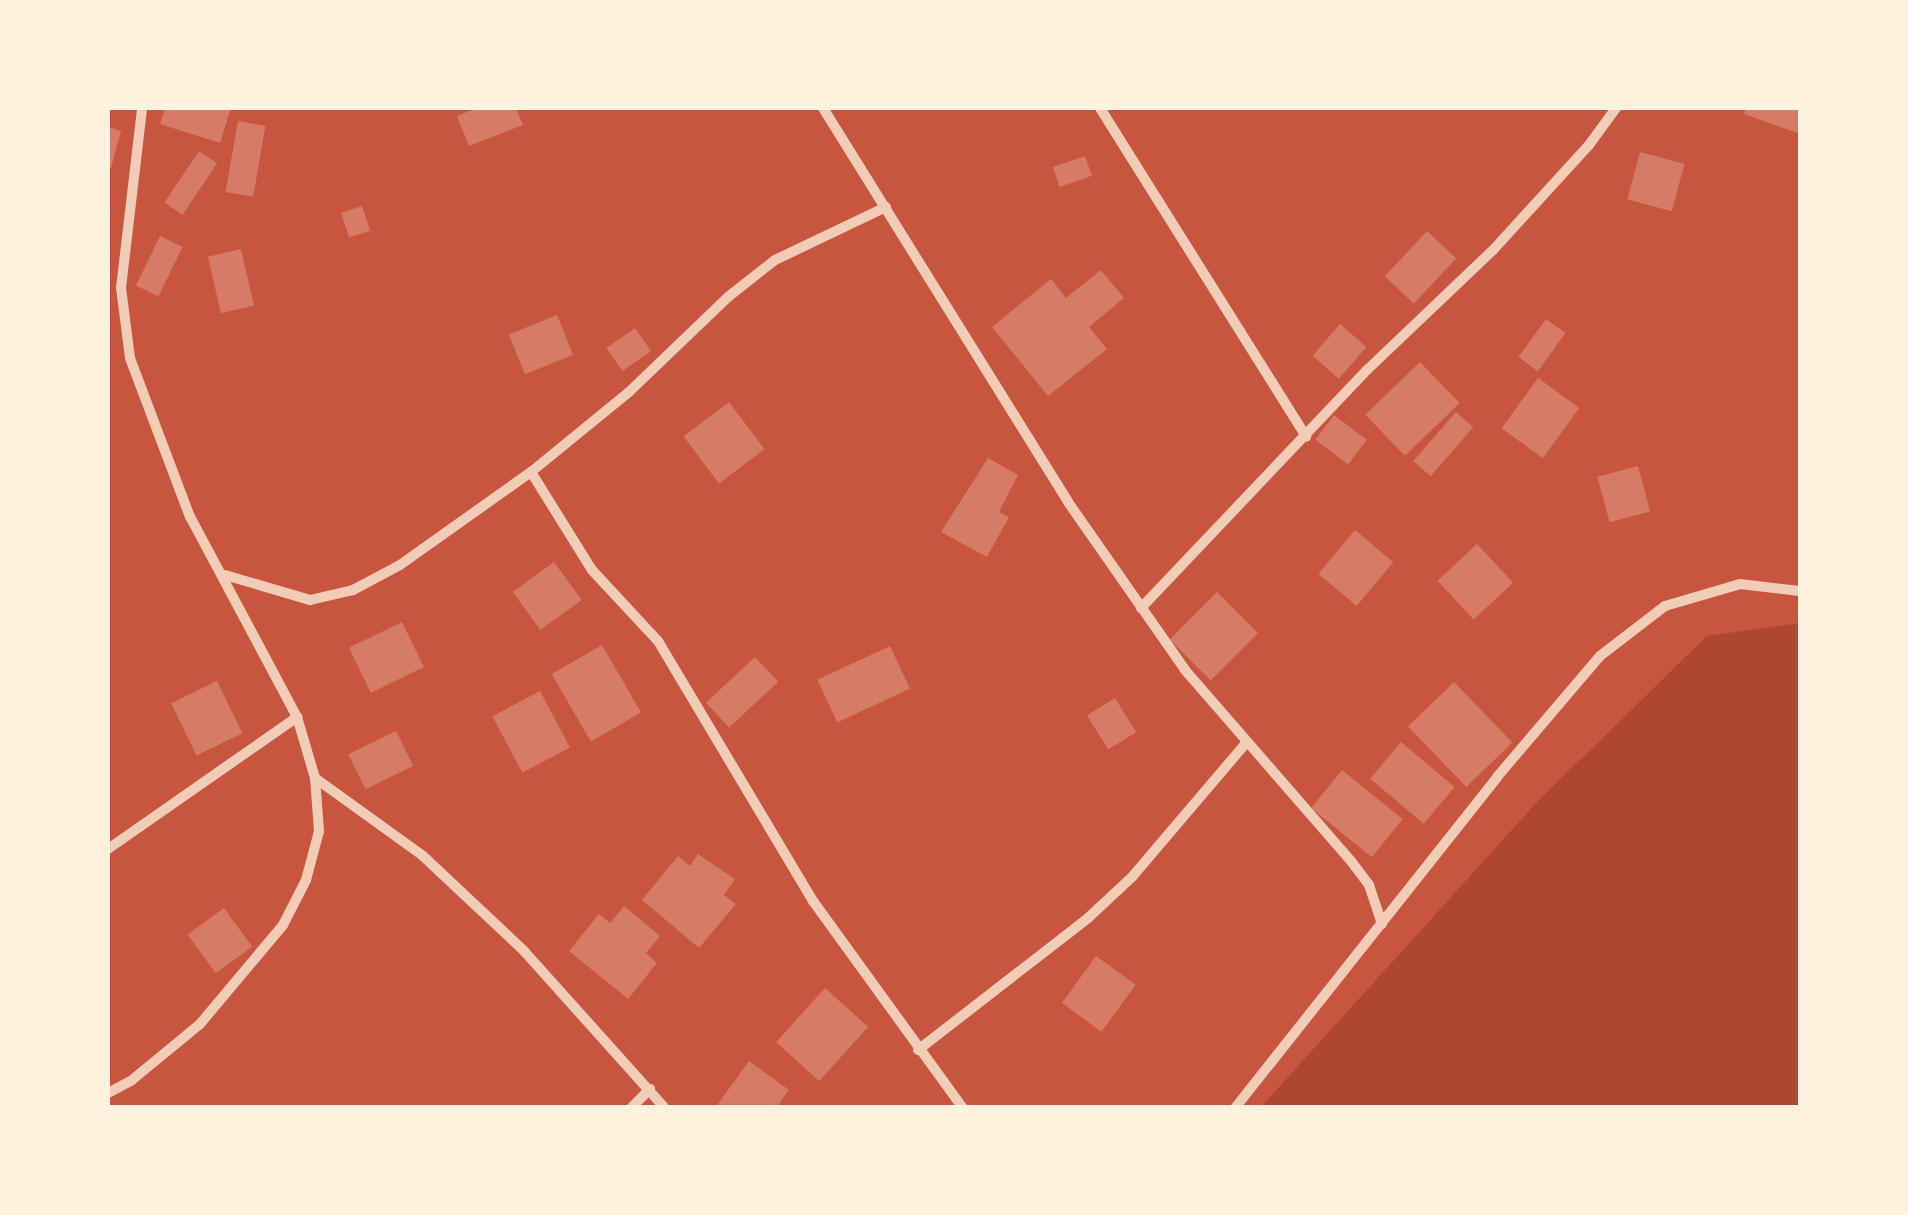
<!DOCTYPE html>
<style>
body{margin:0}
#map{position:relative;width:1908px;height:1215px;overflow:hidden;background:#c8553d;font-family:Raleway,sans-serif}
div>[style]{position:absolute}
.green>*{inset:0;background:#ae4732}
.building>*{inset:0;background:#d67c66;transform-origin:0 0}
.minor>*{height:10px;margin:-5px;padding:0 5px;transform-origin:5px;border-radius:5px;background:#f1ccb7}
span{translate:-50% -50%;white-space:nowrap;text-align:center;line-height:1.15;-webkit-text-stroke:9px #fff3e0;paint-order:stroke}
.frame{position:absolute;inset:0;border:110px solid #fff3e0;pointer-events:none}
</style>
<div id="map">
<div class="green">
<i style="clip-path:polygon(1800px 623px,1800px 1107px,1261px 1107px,1538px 801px,1707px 636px)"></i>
</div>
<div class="building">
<i style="clip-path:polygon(165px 108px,231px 108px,220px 143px,160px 124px)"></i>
<i style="clip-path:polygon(477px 108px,516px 108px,523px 125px,469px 146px,457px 116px)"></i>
<i style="clip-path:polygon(1746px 108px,1800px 108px,1800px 134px,1744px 114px)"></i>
<i style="left:238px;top:121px;width:28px;height:72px;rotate:10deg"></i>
<i style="clip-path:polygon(108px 127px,121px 131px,111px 168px,108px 167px)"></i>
<i style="left:199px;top:151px;width:22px;height:62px;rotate:34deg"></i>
<i style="left:1640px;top:152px;width:46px;height:49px;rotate:15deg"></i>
<i style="left:1085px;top:156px;width:21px;height:34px;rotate:71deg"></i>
<i style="left:362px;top:206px;width:26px;height:22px;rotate:72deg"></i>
<i style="left:1427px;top:231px;width:40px;height:62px;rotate:43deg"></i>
<i style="left:160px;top:236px;width:25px;height:55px;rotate:26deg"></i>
<i style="left:241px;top:249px;width:58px;height:34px;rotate:77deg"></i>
<i style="clip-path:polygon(1101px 270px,1124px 298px,1089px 327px,1107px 349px,1048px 396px,992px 327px,1051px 279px,1066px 298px)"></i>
<i style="left:557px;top:315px;width:43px;height:52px;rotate:68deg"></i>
<i style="left:1546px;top:319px;width:24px;height:47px;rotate:36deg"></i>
<i style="left:1340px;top:324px;width:35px;height:42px;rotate:41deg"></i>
<i style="left:635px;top:328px;width:28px;height:35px;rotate:55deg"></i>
<i style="left:1420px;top:362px;width:57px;height:76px;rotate:46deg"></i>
<i style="left:1538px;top:378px;width:51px;height:62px;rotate:36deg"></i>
<i style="left:729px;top:402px;width:59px;height:57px;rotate:53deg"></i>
<i style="left:1456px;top:412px;width:23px;height:65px;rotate:41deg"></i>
<i style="left:1334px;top:415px;width:41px;height:31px;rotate:37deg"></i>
<i style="clip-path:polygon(988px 458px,1018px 475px,999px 512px,1009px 517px,987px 557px,941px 532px)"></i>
<i style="left:1638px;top:466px;width:47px;height:42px;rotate:75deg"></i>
<i style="left:1355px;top:530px;width:50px;height:57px;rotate:40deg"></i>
<i style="left:1477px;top:544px;width:53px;height:54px;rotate:47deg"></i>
<i style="left:554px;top:562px;width:47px;height:51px;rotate:54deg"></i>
<i style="left:1217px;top:592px;width:58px;height:67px;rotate:45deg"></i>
<i style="left:402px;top:622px;width:50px;height:59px;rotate:64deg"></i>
<i style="left:602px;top:645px;width:78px;height:58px;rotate:60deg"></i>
<i style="left:890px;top:646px;width:47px;height:80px;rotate:65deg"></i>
<i style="left:755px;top:657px;width:34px;height:67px;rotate:47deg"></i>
<i style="left:217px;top:681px;width:58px;height:51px;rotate:64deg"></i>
<i style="left:1454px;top:682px;width:84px;height:64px;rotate:46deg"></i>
<i style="left:540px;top:691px;width:64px;height:54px;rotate:62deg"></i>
<i style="left:1115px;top:698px;width:40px;height:33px;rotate:58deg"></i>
<i style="left:396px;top:731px;width:39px;height:53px;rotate:64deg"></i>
<i style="left:1401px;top:742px;width:70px;height:48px;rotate:40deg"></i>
<i style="left:1342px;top:770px;width:78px;height:49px;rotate:39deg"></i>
<i style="clip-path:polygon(698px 854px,735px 879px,724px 895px,736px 904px,699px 948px,642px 900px,678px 856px,690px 866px)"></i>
<i style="clip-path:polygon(624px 906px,660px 936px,646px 953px,657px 963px,628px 999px,569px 951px,599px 914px,610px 923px)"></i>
<i style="left:224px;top:908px;width:48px;height:45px;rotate:54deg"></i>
<i style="left:1096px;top:956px;width:49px;height:58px;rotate:36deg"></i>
<i style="left:825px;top:988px;width:58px;height:73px;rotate:42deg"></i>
<i style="clip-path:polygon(749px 1061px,789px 1090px,776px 1108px,715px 1108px)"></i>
</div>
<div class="minor">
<i style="left:823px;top:108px;width:464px;rotate:58.1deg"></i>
<i style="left:1068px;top:502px;width:205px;rotate:55.1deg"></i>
<i style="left:1185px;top:670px;width:253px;rotate:49deg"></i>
<i style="left:1351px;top:861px;width:30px;rotate:53deg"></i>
<i style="left:1369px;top:885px;width:41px;rotate:71.6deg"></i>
<i style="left:1100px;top:108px;width:388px;rotate:57.9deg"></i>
<i style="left:531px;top:472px;width:115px;rotate:58.1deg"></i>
<i style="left:592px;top:570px;width:97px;rotate:47.1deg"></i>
<i style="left:658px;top:641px;width:303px;rotate:59.2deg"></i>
<i style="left:813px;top:901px;width:256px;rotate:54.1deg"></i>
<i style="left:225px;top:575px;width:89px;rotate:16.4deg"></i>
<i style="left:310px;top:600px;width:44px;rotate:-13.1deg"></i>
<i style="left:353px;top:590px;width:53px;rotate:-28deg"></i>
<i style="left:400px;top:565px;width:161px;rotate:-35.4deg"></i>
<i style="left:531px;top:472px;width:127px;rotate:-39.2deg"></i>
<i style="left:629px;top:392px;width:137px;rotate:-43.8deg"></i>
<i style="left:728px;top:297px;width:60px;rotate:-38.2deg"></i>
<i style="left:775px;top:260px;width:123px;rotate:-25.5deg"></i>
<i style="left:1141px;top:608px;width:328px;rotate:-46.5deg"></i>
<i style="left:1367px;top:370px;width:175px;rotate:-43.6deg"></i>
<i style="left:1494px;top:249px;width:141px;rotate:-47.6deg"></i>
<i style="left:1589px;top:145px;width:46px;rotate:-53.9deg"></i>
<i style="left:315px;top:778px;width:133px;rotate:35.8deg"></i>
<i style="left:423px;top:856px;width:139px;rotate:43.2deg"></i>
<i style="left:524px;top:951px;width:211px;rotate:48.1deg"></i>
<i style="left:108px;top:849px;width:231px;rotate:-34.9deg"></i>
<i style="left:918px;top:1050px;width:215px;rotate:-37.8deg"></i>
<i style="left:1088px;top:918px;width:60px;rotate:-43deg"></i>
<i style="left:1132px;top:877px;width:176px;rotate:-49.6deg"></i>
<i style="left:108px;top:1093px;width:27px;rotate:-28deg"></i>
<i style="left:132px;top:1080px;width:88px;rotate:-39.5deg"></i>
<i style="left:200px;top:1024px;width:129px;rotate:-50deg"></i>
<i style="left:283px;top:925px;width:51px;rotate:-62.9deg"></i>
<i style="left:306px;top:880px;width:51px;rotate:-75.1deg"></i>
<i style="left:319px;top:831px;width:53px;rotate:-94.3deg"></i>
<i style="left:315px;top:778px;width:64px;rotate:-106.4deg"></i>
<i style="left:297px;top:717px;width:227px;rotate:-118.1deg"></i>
<i style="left:190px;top:517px;width:170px;rotate:-110.7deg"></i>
<i style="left:130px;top:358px;width:71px;rotate:-97.3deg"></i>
<i style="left:121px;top:288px;width:181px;rotate:-83.3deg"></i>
<i style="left:631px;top:1108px;width:27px;rotate:-45deg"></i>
<i style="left:1235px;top:1108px;width:422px;rotate:-51.6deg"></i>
<i style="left:1497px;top:777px;width:159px;rotate:-49.6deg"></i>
<i style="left:1600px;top:656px;width:82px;rotate:-37.6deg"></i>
<i style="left:1665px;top:606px;width:78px;rotate:-16.3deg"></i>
<i style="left:1740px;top:584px;width:60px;rotate:6.7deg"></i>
</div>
<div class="frame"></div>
</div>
